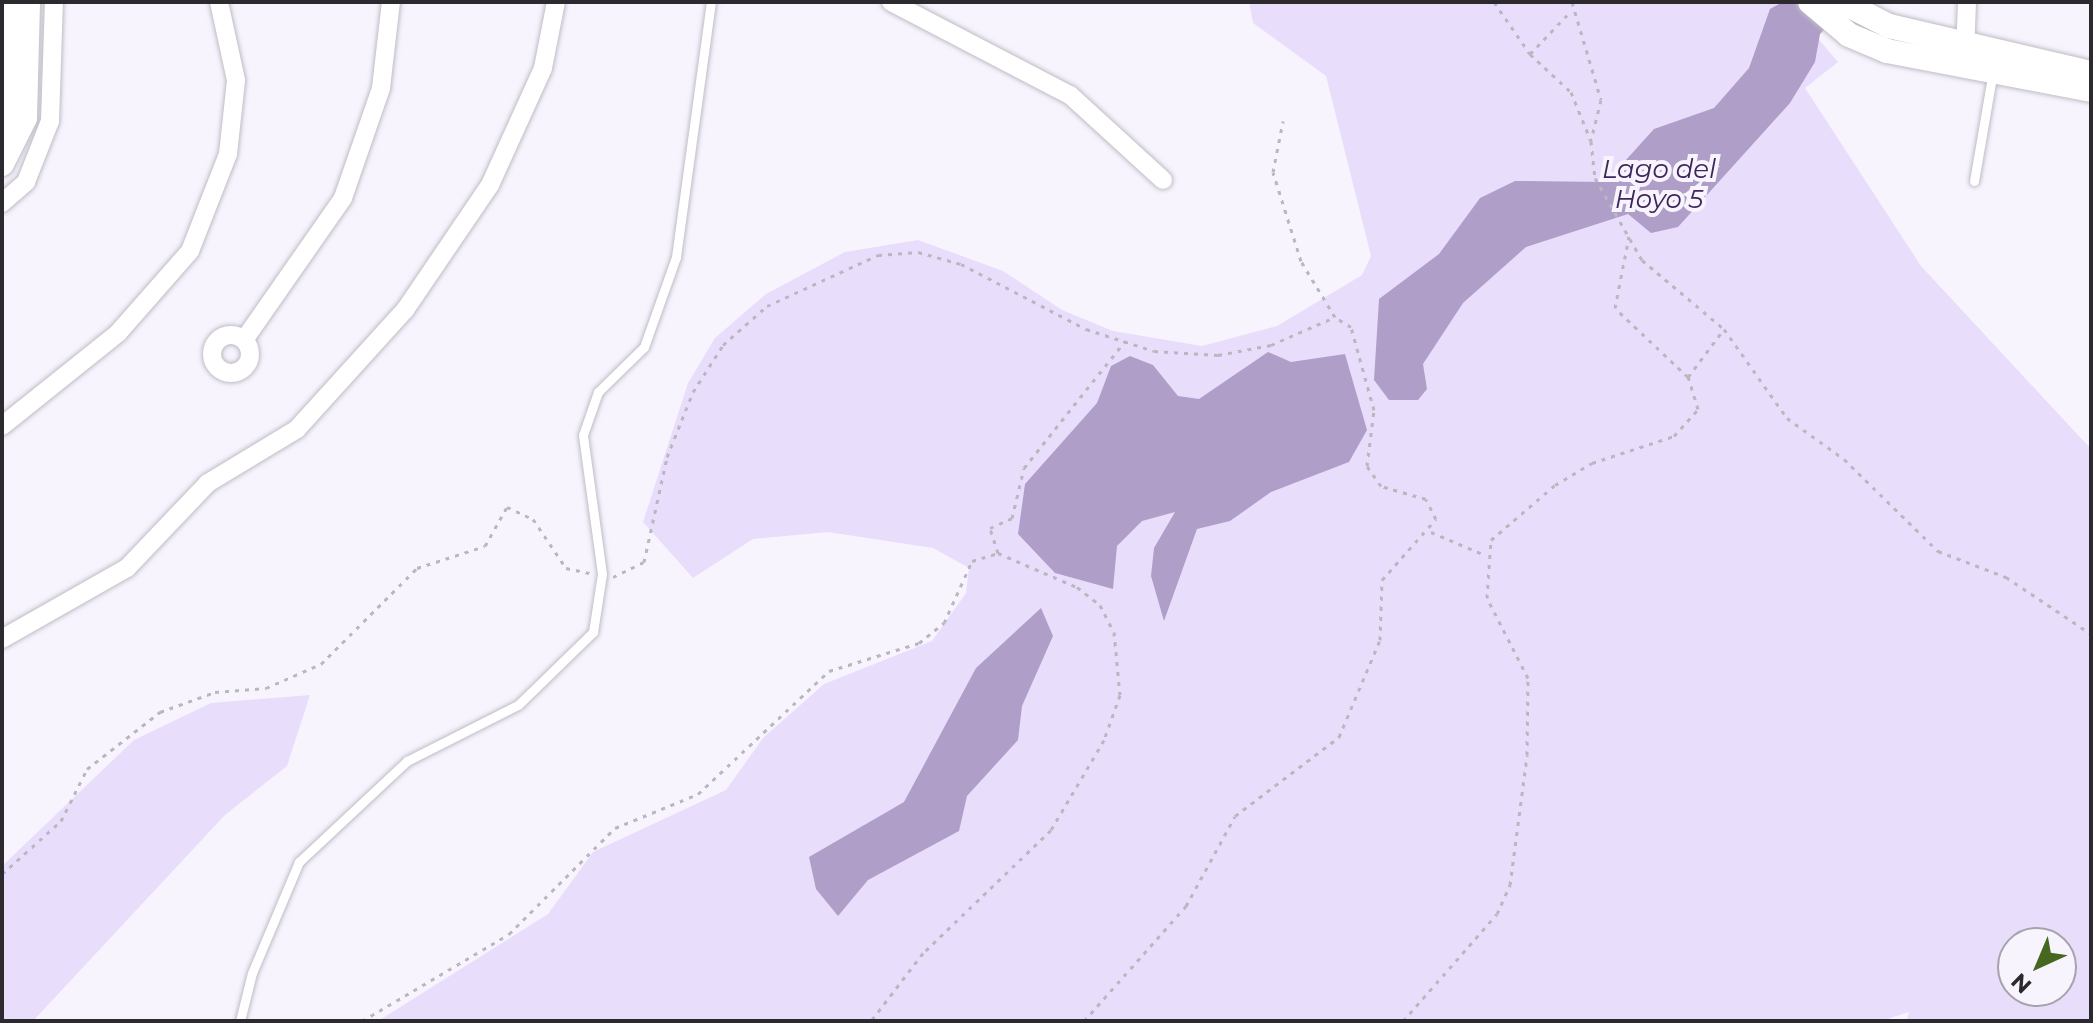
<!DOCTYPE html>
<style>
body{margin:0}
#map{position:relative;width:2093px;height:1023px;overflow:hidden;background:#f8f4fe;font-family:Montserrat,sans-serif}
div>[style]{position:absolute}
.green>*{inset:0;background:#e9ddfc}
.water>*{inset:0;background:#af9ec8}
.path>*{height:3px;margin-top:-1.5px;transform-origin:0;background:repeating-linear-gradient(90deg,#bab7bf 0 4px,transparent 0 10px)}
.roads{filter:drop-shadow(0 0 2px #bfbcc5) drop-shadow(0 0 2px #bfbcc5)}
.service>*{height:9px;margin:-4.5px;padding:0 4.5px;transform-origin:4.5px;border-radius:4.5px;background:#fff}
.minor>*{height:18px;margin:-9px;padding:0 9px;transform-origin:9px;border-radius:9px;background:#fff}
.minor>.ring{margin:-9px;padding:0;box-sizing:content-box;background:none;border:18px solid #fff;border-radius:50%}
.tertiary>*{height:24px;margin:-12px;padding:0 12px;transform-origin:12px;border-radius:12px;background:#fff}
span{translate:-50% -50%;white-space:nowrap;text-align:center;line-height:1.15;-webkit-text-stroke:8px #f8f4fe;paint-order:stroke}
.water-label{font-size:26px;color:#3e255a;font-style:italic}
.frame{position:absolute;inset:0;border:4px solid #2c2a2e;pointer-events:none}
.north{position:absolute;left:1997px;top:927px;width:80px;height:80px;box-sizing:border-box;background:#f8f4fe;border:2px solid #a6a3ab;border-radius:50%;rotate:224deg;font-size:22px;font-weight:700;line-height:32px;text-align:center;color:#2c2a2e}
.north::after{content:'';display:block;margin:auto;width:28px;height:36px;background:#45671e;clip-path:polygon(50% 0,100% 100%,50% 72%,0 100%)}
</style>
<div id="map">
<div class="green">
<i style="clip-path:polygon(evenodd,1249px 2px,1787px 2px,1838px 62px,1805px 88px,1921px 266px,2091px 449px,2091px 1021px,1906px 1021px,1909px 1012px,1881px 1021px,378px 1021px,548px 914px,593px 852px,726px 790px,763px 738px,824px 684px,932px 641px,966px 593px,969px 568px,933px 548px,828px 532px,753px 539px,693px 578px,643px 522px,688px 383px,715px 338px,766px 294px,845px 252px,918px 240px,1003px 271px,1062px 310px,1113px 331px,1202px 346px,1277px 326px,1362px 275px,1371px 256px,1326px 76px,1253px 23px,1249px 2px,2013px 943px,2061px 943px,2061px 991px,2013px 991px,2013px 943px)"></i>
<i style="clip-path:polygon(310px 695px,287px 766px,225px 815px,33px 1021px,2px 1021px,2px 866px,134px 740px,211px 703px)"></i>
</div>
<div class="water">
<i style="clip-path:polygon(1783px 2px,1851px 2px,1820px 34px,1815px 62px,1790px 103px,1678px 227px,1651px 233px,1628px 214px,1526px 247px,1463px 303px,1423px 364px,1427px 389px,1418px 400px,1389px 400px,1374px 380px,1379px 299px,1439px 254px,1480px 198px,1515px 181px,1606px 182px,1654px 129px,1714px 108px,1749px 68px,1770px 9px)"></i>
<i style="clip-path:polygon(1268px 352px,1291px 362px,1345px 354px,1367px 430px,1349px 462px,1271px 492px,1230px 521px,1197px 529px,1164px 621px,1151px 576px,1154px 548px,1175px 512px,1142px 521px,1117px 546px,1113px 589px,1055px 573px,1018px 534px,1025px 484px,1097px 403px,1111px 366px,1130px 356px,1153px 365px,1178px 396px,1199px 399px)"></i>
<i style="clip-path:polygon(1041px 608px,1053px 636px,1022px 706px,1018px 740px,967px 796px,959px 831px,868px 880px,838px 916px,816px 889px,809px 857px,904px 802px,976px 668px)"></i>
</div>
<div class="path">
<i style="left:1494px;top:2px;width:63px;rotate:55.3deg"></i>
<i style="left:1530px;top:54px;width:56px;rotate:42.8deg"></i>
<i style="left:1571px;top:92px;width:53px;rotate:67.8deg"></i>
<i style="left:1591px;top:141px;width:37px;rotate:84deg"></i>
<i style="left:1595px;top:178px;width:95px;rotate:60.2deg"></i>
<i style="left:1642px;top:260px;width:107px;rotate:40.1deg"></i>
<i style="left:1724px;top:329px;width:109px;rotate:54.7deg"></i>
<i style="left:1787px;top:418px;width:70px;rotate:35.7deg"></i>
<i style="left:1844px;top:459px;width:132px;rotate:44.4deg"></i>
<i style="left:1938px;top:551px;width:73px;rotate:20.9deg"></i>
<i style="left:2006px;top:577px;width:102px;rotate:33.8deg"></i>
<i style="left:1572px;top:2px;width:102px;rotate:73.5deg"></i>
<i style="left:1601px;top:100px;width:41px;rotate:104deg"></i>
<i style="left:1530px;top:54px;width:59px;rotate:-46.4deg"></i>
<i style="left:1688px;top:377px;width:60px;rotate:-53.1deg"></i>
<i style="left:1431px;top:532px;width:59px;rotate:23.1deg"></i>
<i style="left:998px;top:553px;width:26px;rotate:-108deg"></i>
<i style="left:990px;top:528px;width:24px;rotate:-24deg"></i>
<i style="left:1012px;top:518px;width:51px;rotate:-76.5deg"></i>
<i style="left:1024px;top:468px;width:162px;rotate:-51.5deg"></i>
<i style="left:613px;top:577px;width:34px;rotate:-26deg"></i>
<i style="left:644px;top:562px;width:107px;rotate:-77.6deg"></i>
<i style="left:667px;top:457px;width:70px;rotate:-68.2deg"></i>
<i style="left:693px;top:392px;width:56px;rotate:-57.4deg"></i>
<i style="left:723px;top:345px;width:59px;rotate:-41.6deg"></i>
<i style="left:767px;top:306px;width:122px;rotate:-24.7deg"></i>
<i style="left:878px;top:255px;width:40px;rotate:-4.3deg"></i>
<i style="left:918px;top:252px;width:45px;rotate:15.6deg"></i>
<i style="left:961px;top:264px;width:141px;rotate:27.5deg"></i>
<i style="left:1086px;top:329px;width:71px;rotate:17.9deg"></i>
<i style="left:1154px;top:351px;width:64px;rotate:3.6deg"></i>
<i style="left:1218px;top:355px;width:54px;rotate:-10.7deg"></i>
<i style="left:1271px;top:345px;width:70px;rotate:-23.6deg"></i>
<i style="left:2px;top:874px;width:79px;rotate:-41.9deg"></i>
<i style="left:61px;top:821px;width:58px;rotate:-63.4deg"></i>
<i style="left:87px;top:769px;width:93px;rotate:-38deg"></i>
<i style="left:160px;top:712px;width:59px;rotate:-20deg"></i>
<i style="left:215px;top:692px;width:51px;rotate:-4.5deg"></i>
<i style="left:266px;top:688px;width:60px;rotate:-23.6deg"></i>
<i style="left:321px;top:664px;width:136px;rotate:-45deg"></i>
<i style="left:417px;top:568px;width:71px;rotate:-17.9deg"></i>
<i style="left:485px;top:546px;width:45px;rotate:-60.6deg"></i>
<i style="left:507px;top:507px;width:29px;rotate:25deg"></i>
<i style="left:533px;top:519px;width:59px;rotate:56deg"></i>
<i style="left:566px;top:568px;width:25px;rotate:12deg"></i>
<i style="left:362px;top:1021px;width:171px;rotate:-30.6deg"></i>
<i style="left:509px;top:934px;width:150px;rotate:-45deg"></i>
<i style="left:615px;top:828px;width:90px;rotate:-22.3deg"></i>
<i style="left:698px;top:794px;width:180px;rotate:-43.2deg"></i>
<i style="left:829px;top:671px;width:94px;rotate:-17.3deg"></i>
<i style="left:919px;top:643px;width:32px;rotate:-39deg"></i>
<i style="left:944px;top:623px;width:68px;rotate:-65.7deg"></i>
<i style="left:972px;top:561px;width:27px;rotate:-17deg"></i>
<i style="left:998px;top:553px;width:86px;rotate:23.3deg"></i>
<i style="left:1077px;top:587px;width:29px;rotate:38deg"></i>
<i style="left:1100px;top:605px;width:30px;rotate:63deg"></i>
<i style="left:1114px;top:632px;width:63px;rotate:84.6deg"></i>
<i style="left:1120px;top:695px;width:48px;rotate:109.6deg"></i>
<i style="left:1104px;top:740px;width:104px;rotate:120.5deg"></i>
<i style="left:1051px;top:830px;width:178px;rotate:136.1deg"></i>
<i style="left:923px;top:953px;width:86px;rotate:127.4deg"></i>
<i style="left:1084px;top:1021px;width:154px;rotate:-48.4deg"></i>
<i style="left:1186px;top:906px;width:102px;rotate:-61.4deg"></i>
<i style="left:1235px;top:816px;width:131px;rotate:-37.2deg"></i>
<i style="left:1339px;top:737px;width:105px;rotate:-67.1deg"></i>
<i style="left:1380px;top:640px;width:60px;rotate:-88.1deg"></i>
<i style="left:1382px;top:580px;width:81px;rotate:-48.5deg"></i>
<i style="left:1436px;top:519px;width:22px;rotate:-117deg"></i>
<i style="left:1426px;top:499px;width:47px;rotate:-163.9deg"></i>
<i style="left:1381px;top:486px;width:24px;rotate:-125deg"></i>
<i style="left:1367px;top:466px;width:56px;rotate:-82.9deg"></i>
<i style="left:1374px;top:410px;width:86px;rotate:-105.5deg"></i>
<i style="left:1351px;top:327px;width:19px;rotate:-148deg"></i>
<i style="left:1335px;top:317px;width:66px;rotate:-121.3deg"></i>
<i style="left:1301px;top:261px;width:93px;rotate:-107.5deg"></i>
<i style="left:1273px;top:172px;width:52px;rotate:-78.9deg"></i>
<i style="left:1403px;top:1021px;width:142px;rotate:-48.7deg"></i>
<i style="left:1497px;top:914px;width:32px;rotate:-66deg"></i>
<i style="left:1510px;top:885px;width:131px;rotate:-82.5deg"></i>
<i style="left:1527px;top:755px;width:77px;rotate:-89.3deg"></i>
<i style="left:1528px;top:678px;width:90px;rotate:-117.1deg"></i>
<i style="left:1487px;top:598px;width:58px;rotate:-86.1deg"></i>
<i style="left:1491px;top:540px;width:84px;rotate:-40.7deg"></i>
<i style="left:1555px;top:485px;width:43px;rotate:-30.7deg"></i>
<i style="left:1592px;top:463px;width:86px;rotate:-18.2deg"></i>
<i style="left:1674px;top:436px;width:36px;rotate:-48deg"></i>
<i style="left:1698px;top:409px;width:34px;rotate:-107deg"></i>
<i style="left:1688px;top:377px;width:100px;rotate:-136.6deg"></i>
<i style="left:1615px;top:308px;width:73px;rotate:-79deg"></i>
</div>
<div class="roads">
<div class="service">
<i style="left:1974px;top:181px;width:112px;rotate:-80.2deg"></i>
<i style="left:240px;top:1021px;width:49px;rotate:-76deg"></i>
<i style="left:252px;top:973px;width:121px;rotate:-67.1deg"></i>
<i style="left:299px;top:862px;width:148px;rotate:-43.1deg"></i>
<i style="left:407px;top:761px;width:124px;rotate:-26.8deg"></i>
<i style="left:518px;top:705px;width:105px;rotate:-44.2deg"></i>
<i style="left:593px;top:632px;width:59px;rotate:-81.2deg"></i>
<i style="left:602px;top:574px;width:140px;rotate:-97.8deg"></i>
<i style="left:583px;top:435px;width:46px;rotate:-70.8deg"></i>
<i style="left:598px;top:392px;width:64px;rotate:-44.4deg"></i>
<i style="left:644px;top:347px;width:96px;rotate:-70.4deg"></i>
<i style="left:676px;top:257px;width:257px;rotate:-82.2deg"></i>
</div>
<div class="minor">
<i style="left:891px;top:2px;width:202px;rotate:27.5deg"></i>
<i style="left:1070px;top:95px;width:126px;rotate:42.4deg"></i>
<i style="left:1965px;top:54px;width:52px;rotate:-87.8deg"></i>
<i style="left:2px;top:203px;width:32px;rotate:-41deg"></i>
<i style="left:26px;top:182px;width:66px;rotate:-68.5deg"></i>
<i style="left:50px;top:121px;width:119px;rotate:-88.1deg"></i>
<i class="ring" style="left:212px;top:335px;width:20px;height:20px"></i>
<i style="left:244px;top:340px;width:173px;rotate:-55.1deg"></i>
<i style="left:343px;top:198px;width:116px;rotate:-70.9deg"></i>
<i style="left:381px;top:88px;width:87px;rotate:-83.4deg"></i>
<i style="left:2px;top:426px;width:149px;rotate:-38.7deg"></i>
<i style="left:118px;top:333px;width:109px;rotate:-48.7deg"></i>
<i style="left:190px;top:251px;width:104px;rotate:-68.6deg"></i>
<i style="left:228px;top:154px;width:74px;rotate:-83.8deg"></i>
<i style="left:236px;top:80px;width:80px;rotate:-102.3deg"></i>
<i style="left:2px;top:639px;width:144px;rotate:-29.6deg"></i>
<i style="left:127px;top:568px;width:117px;rotate:-46.4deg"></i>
<i style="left:208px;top:483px;width:104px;rotate:-31.2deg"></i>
<i style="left:297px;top:429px;width:161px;rotate:-47.8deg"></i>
<i style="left:405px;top:310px;width:151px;rotate:-55.8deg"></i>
<i style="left:490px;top:185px;width:128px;rotate:-65.6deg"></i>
<i style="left:543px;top:68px;width:67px;rotate:-78.9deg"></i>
</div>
<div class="tertiary">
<i style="left:1810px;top:2px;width:51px;rotate:40.2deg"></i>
<i style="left:1849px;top:35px;width:41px;rotate:22.8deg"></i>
<i style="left:1887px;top:51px;width:208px;rotate:10.8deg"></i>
<i style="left:1842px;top:2px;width:53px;rotate:27.1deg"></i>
<i style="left:1889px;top:26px;width:207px;rotate:13.1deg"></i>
<i style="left:2px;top:123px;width:53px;rotate:-80.2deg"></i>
<i style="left:11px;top:71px;width:69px;rotate:-92.5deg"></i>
<i style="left:2px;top:164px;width:51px;rotate:-63.4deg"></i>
<i style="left:25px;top:118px;width:116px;rotate:-88.5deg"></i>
</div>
</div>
<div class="water-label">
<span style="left:1659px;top:185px">Lago del<br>Hoyo 5</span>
</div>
<div class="frame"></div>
<div class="north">N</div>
</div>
